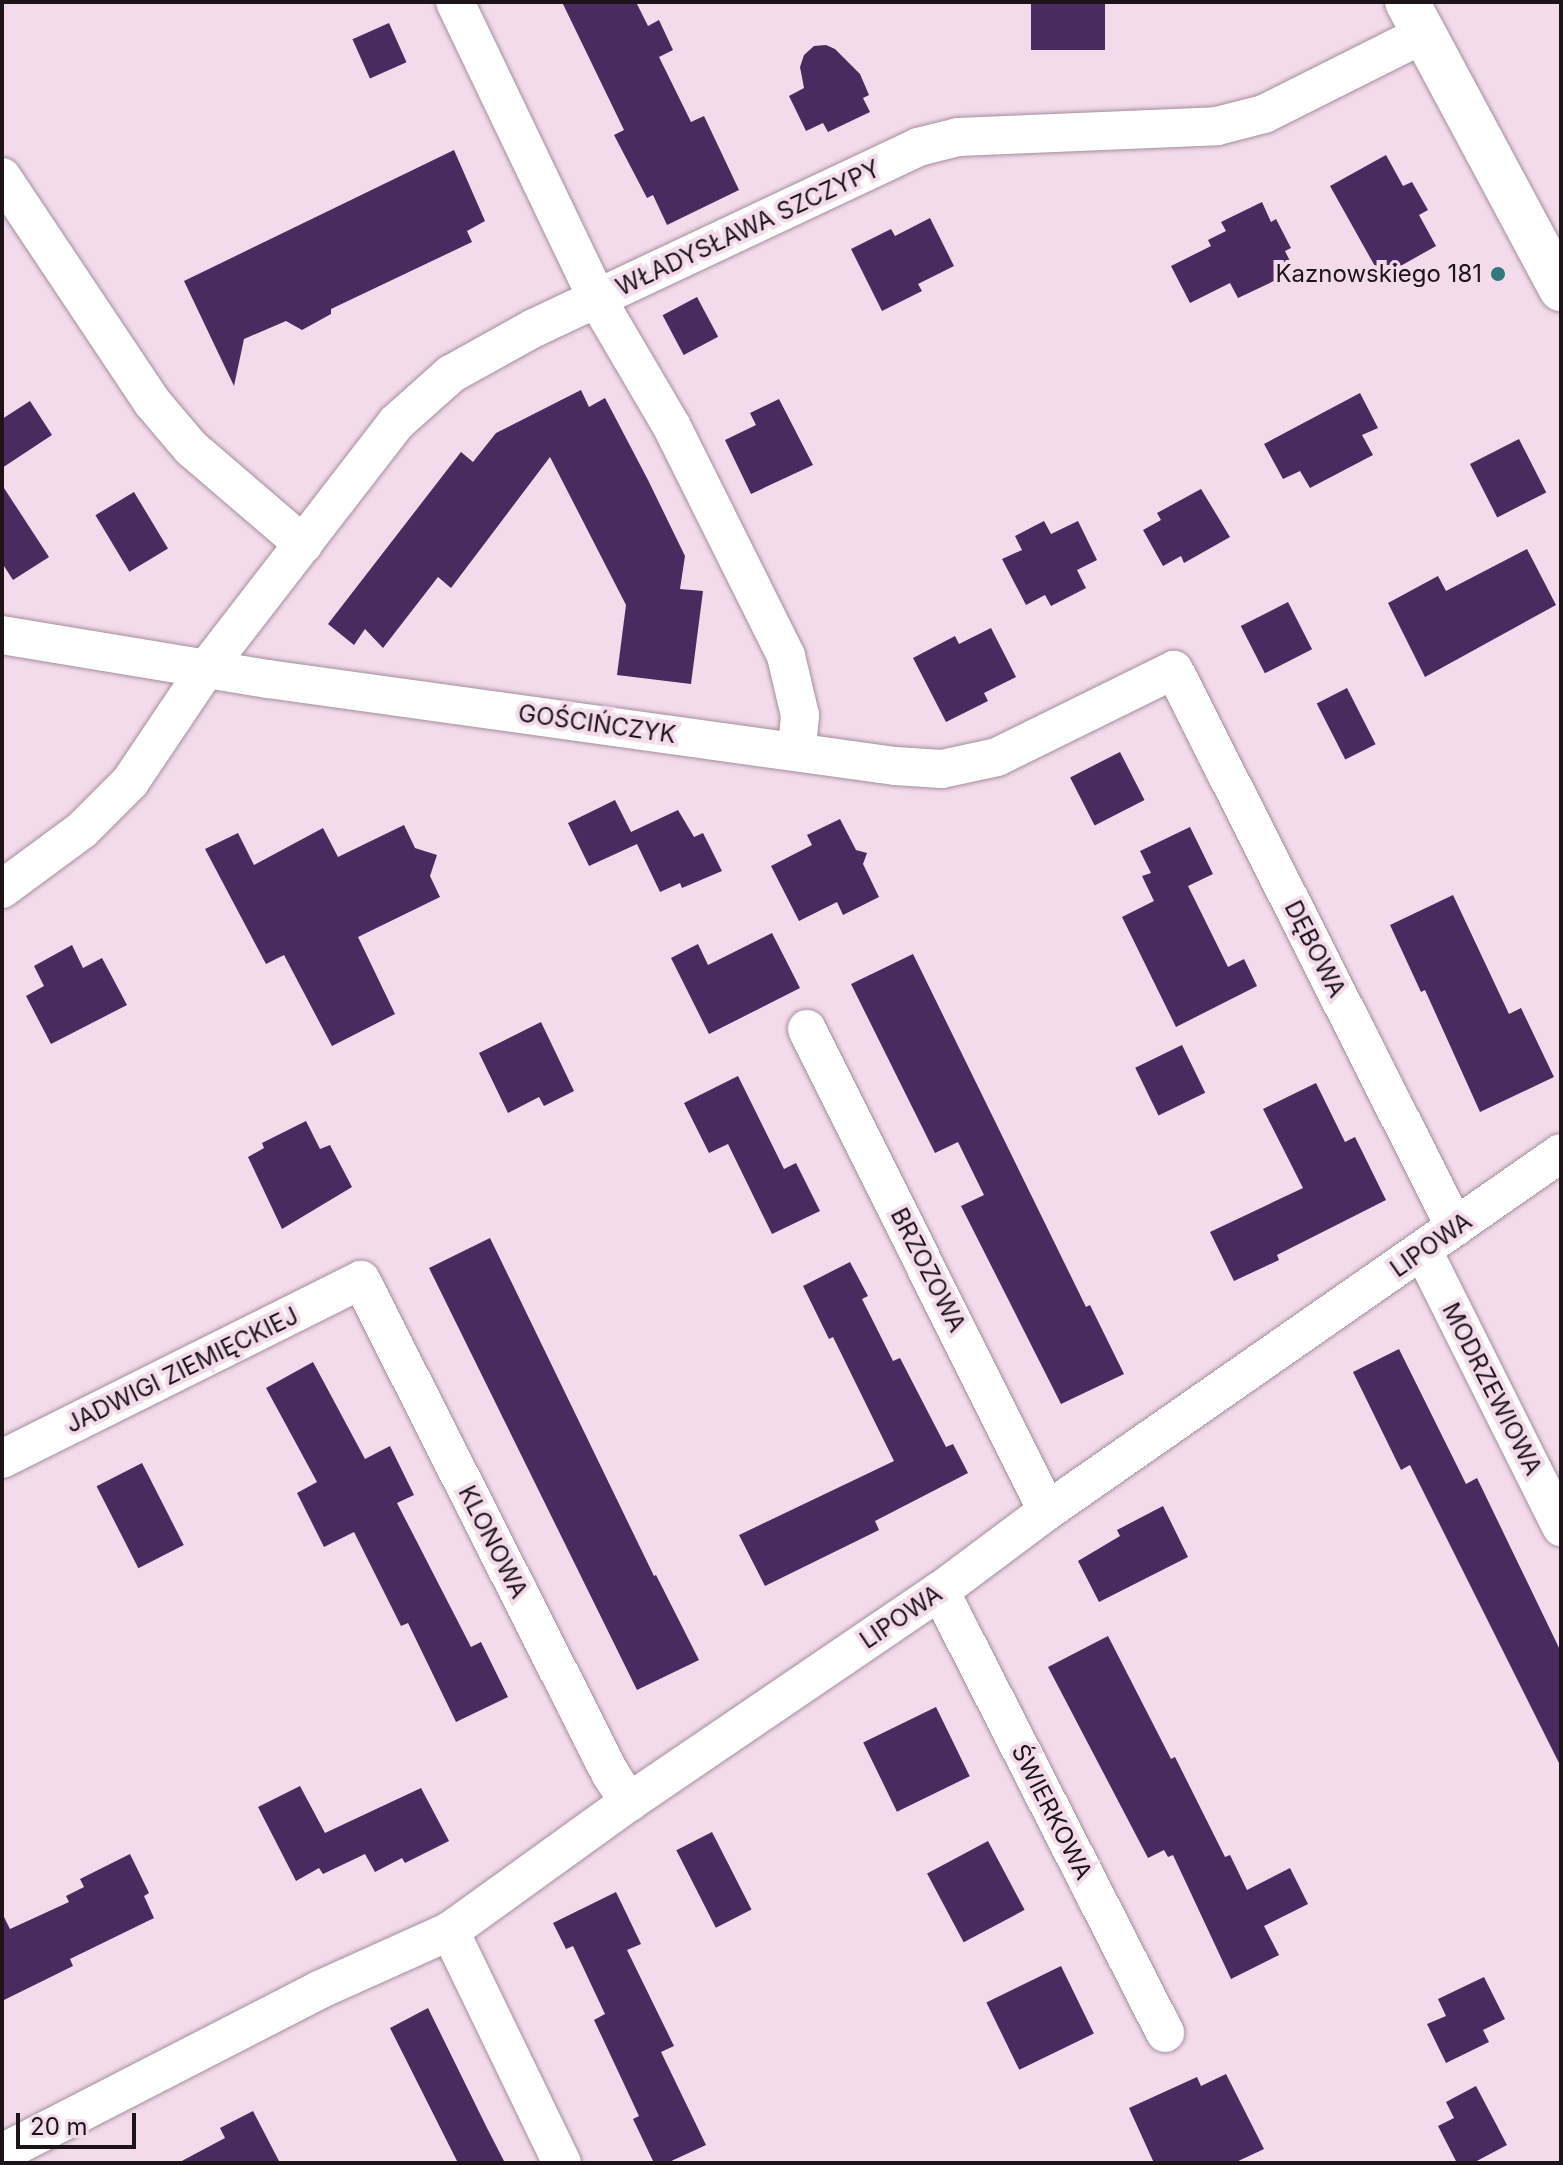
<!DOCTYPE html>
<meta charset="utf-8">
<style>
body{margin:0}
#map{position:relative;width:1563px;height:2165px;overflow:hidden;background:#f3dbeb;font-family:Inter,sans-serif}
div>[style]{position:absolute}
.building>*{inset:0;background:#492b5f;transform-origin:0 0}
.roads{filter:drop-shadow(0 0 2px #a48e9e) drop-shadow(0 0 2px #a48e9e)}
.street>*{height:38px;margin:-19px;padding:0 19px;transform-origin:19px;border-radius:19px;background:#fff}
.secondary>*{height:44px;margin:-22px;padding:0 22px;transform-origin:22px;border-radius:22px;background:#fff}
.dots>*{width:22px;height:22px;translate:-50% -50%;box-sizing:border-box;border:4px solid #f3dbeb;border-radius:50%}
span{translate:-50% -50%;white-space:nowrap;text-align:center;line-height:1.15;-webkit-text-stroke:8px #f3dbeb;paint-order:stroke}
.street-label{font-size:24px;color:#1c1419}
.poi-label{font-size:24px;color:#1c1419}
.right{translate:-100% -50%;text-align:right}
.frame{position:absolute;inset:0;border:4px solid #1c1419;pointer-events:none}
.scale{position:absolute;left:16px;top:2113px;width:120px;height:36px;box-sizing:border-box;border:4px solid #1c1419;border-top:0;padding-left:10px;font-size:24px;line-height:28px;white-space:nowrap;color:#1c1419;-webkit-text-stroke:6px #f3dbeb;paint-order:stroke}
</style>
<div id="map">
<div class="building">
<i style="clip-path:polygon(562px 2px,636px 2px,648px 26px,659px 20px,673px 50px,659px 57px,691px 122px,704px 116px,739px 190px,667px 225px,653px 195px,647px 198px,614px 135px,624px 130px)"></i>
<i style="left:1031px;top:2px;width:74px;height:48px"></i>
<i style="left:389px;top:23px;width:43px;height:40px;rotate:66deg"></i>
<i style="clip-path:polygon(826px 45px,835px 49px,860px 74px,869px 95px,863px 98px,870px 112px,828px 132px,823px 123px,806px 131px,789px 96px,804px 88px,800px 67px,804px 55px,814px 46px)"></i>
<i style="clip-path:polygon(454px 150px,485px 221px,467px 231px,472px 242px,331px 309px,331px 314px,302px 330px,286px 321px,244px 339px,234px 386px,184px 281px)"></i>
<i style="clip-path:polygon(1386px 155px,1403px 186px,1412px 182px,1428px 210px,1419px 215px,1436px 246px,1381px 277px,1330px 186px)"></i>
<i style="clip-path:polygon(1262px 202px,1271px 222px,1276px 219px,1291px 248px,1285px 251px,1295px 271px,1238px 298px,1230px 283px,1190px 303px,1171px 266px,1211px 246px,1208px 240px,1226px 231px,1221px 222px)"></i>
<i style="clip-path:polygon(930px 218px,954px 266px,918px 284px,922px 291px,882px 311px,851px 249px,891px 229px,895px 236px)"></i>
<i style="left:697px;top:297px;width:45px;height:39px;rotate:62deg"></i>
<i style="clip-path:polygon(581px 390px,589px 407px,605px 398px,648px 480px,685px 556px,680px 589px,703px 591px,691px 684px,617px 675px,626px 605px,550px 457px,451px 588px,438px 577px,383px 648px,365px 629px,354px 645px,328px 624px,461px 452px,473px 462px,496px 433px)"></i>
<i style="clip-path:polygon(1360px 393px,1378px 428px,1362px 435px,1373px 455px,1310px 488px,1300px 471px,1283px 479px,1264px 444px)"></i>
<i style="clip-path:polygon(779px 399px,813px 465px,751px 494px,725px 440px,756px 425px,750px 413px)"></i>
<i style="clip-path:polygon(30px 401px,52px 435px,2px 468px,2px 419px)"></i>
<i style="left:1519px;top:439px;width:60px;height:55px;rotate:63deg"></i>
<i style="clip-path:polygon(2px 485px,49px 557px,13px 580px,2px 563px)"></i>
<i style="clip-path:polygon(1201px 489px,1230px 537px,1184px 563px,1181px 556px,1163px 566px,1143px 530px,1161px 520px,1157px 513px)"></i>
<i style="left:134px;top:492px;width:66px;height:45px;rotate:59deg"></i>
<i style="clip-path:polygon(1044px 521px,1051px 534px,1078px 521px,1097px 560px,1077px 570px,1086px 588px,1051px 606px,1045px 595px,1026px 605px,1002px 559px,1022px 550px,1015px 536px)"></i>
<i style="clip-path:polygon(1527px 549px,1556px 605px,1425px 677px,1388px 603px,1438px 576px,1446px 591px)"></i>
<i style="left:1288px;top:602px;width:53px;height:53px;rotate:63deg"></i>
<i style="clip-path:polygon(991px 628px,1016px 677px,984px 693px,988px 701px,946px 722px,913px 658px,955px 636px,959px 644px)"></i>
<i style="left:1347px;top:688px;width:63px;height:34px;rotate:63deg"></i>
<i style="left:1120px;top:752px;width:54px;height:56px;rotate:63deg"></i>
<i style="clip-path:polygon(615px 800px,631px 832px,678px 810px,694px 837px,703px 833px,722px 871px,682px 888px,680px 883px,660px 892px,637px 844px,589px 866px,568px 823px)"></i>
<i style="clip-path:polygon(840px 819px,856px 850px,867px 853px,863px 864px,879px 897px,843px 915px,837px 902px,799px 921px,771px 866px,812px 845px,807px 835px)"></i>
<i style="clip-path:polygon(404px 825px,415px 848px,437px 855px,430px 876px,440px 897px,358px 937px,395px 1014px,332px 1046px,284px 955px,266px 964px,205px 849px,238px 833px,254px 865px,323px 828px,338px 857px)"></i>
<i style="clip-path:polygon(1190px 827px,1213px 874px,1188px 886px,1228px 967px,1244px 959px,1257px 986px,1176px 1027px,1122px 917px,1154px 901px,1142px 876px,1151px 873px,1140px 851px)"></i>
<i style="clip-path:polygon(1453px 895px,1509px 1014px,1521px 1008px,1554px 1077px,1480px 1112px,1425px 990px,1421px 992px,1390px 925px)"></i>
<i style="clip-path:polygon(772px 933px,800px 988px,709px 1034px,671px 958px,698px 944px,708px 965px)"></i>
<i style="clip-path:polygon(72px 945px,83px 968px,102px 958px,127px 1005px,51px 1044px,26px 996px,44px 986px,34px 966px)"></i>
<i style="clip-path:polygon(913px 954px,1086px 1307px,1090px 1305px,1124px 1374px,1061px 1404px,961px 1206px,984px 1195px,958px 1142px,935px 1153px,851px 984px)"></i>
<i style="clip-path:polygon(541px 1022px,574px 1091px,544px 1106px,539px 1097px,508px 1113px,479px 1053px)"></i>
<i style="left:1182px;top:1045px;width:53px;height:52px;rotate:64deg"></i>
<i style="clip-path:polygon(738px 1076px,784px 1169px,796px 1163px,820px 1211px,772px 1234px,728px 1144px,709px 1153px,684px 1103px)"></i>
<i style="clip-path:polygon(1316px 1083px,1345px 1142px,1355px 1137px,1386px 1200px,1277px 1255px,1279px 1260px,1234px 1281px,1210px 1232px,1303px 1188px,1263px 1109px)"></i>
<i style="clip-path:polygon(306px 1121px,320px 1149px,330px 1145px,352px 1187px,282px 1229px,248px 1157px,264px 1148px,262px 1143px)"></i>
<i style="clip-path:polygon(490px 1238px,654px 1576px,656px 1575px,699px 1660px,637px 1690px,429px 1268px)"></i>
<i style="clip-path:polygon(850px 1262px,868px 1296px,862px 1299px,893px 1361px,900px 1358px,946px 1447px,953px 1444px,968px 1473px,875px 1521px,879px 1530px,765px 1586px,739px 1535px,894px 1461px,833px 1337px,829px 1339px,803px 1286px)"></i>
<i style="clip-path:polygon(1399px 1349px,1466px 1484px,1477px 1478px,1561px 1652px,1561px 1767px,1410px 1465px,1401px 1470px,1353px 1372px)"></i>
<i style="clip-path:polygon(313px 1362px,365px 1459px,390px 1446px,414px 1495px,397px 1503px,471px 1647px,481px 1642px,508px 1697px,456px 1722px,408px 1623px,401px 1626px,354px 1532px,324px 1547px,297px 1493px,317px 1482px,266px 1388px)"></i>
<i style="left:142px;top:1463px;width:92px;height:51px;rotate:63deg"></i>
<i style="clip-path:polygon(1163px 1506px,1188px 1557px,1099px 1602px,1078px 1561px,1120px 1536px,1117px 1530px)"></i>
<i style="clip-path:polygon(1108px 1636px,1171px 1759px,1175px 1757px,1225px 1857px,1230px 1855px,1247px 1890px,1290px 1868px,1308px 1904px,1264px 1926px,1279px 1955px,1231px 1979px,1173px 1855px,1168px 1857px,1164px 1850px,1148px 1858px,1048px 1667px)"></i>
<i style="left:936px;top:1707px;width:77px;height:81px;rotate:64deg"></i>
<i style="clip-path:polygon(300px 1786px,325px 1833px,421px 1788px,449px 1841px,405px 1863px,402px 1858px,375px 1872px,365px 1854px,323px 1874px,319px 1868px,296px 1881px,258px 1807px)"></i>
<i style="left:712px;top:1832px;width:87px;height:40px;rotate:63deg"></i>
<i style="left:988px;top:1841px;width:78px;height:69px;rotate:62deg"></i>
<i style="clip-path:polygon(130px 1854px,149px 1893px,144px 1896px,154px 1918px,70px 1959px,73px 1966px,2px 2001px,2px 1913px,10px 1929px,69px 1902px,66px 1896px,84px 1887px,80px 1879px)"></i>
<i style="clip-path:polygon(616px 1892px,641px 1944px,627px 1950px,674px 2046px,661px 2052px,706px 2145px,667px 2163px,654px 2163px,633px 2119px,639px 2116px,594px 2020px,605px 2014px,573px 1946px,566px 1949px,553px 1923px)"></i>
<i style="left:1061px;top:1966px;width:75px;height:83px;rotate:64deg"></i>
<i style="clip-path:polygon(1484px 1977px,1505px 2019px,1483px 2030px,1489px 2042px,1446px 2063px,1427px 2024px,1446px 2016px,1438px 1999px)"></i>
<i style="clip-path:polygon(428px 2008px,487px 2128px,505px 2163px,458px 2163px,390px 2028px)"></i>
<i style="clip-path:polygon(1226px 2074px,1264px 2149px,1234px 2163px,1154px 2163px,1129px 2108px,1197px 2077px,1201px 2086px)"></i>
<i style="clip-path:polygon(1476px 2086px,1507px 2145px,1473px 2163px,1457px 2163px,1438px 2126px,1454px 2118px,1446px 2102px)"></i>
<i style="clip-path:polygon(253px 2111px,280px 2163px,178px 2163px,225px 2138px,220px 2128px)"></i>
</div>
<div class="roads">
<div class="street">
<i style="left:455px;top:2px;width:329px;rotate:64.4deg"></i>
<i style="left:597px;top:299px;width:146px;rotate:59.6deg"></i>
<i style="left:671px;top:425px;width:258px;rotate:63.5deg"></i>
<i style="left:786px;top:656px;width:61px;rotate:76.7deg"></i>
<i style="left:800px;top:715px;width:35px;rotate:95deg"></i>
<i style="left:2px;top:177px;width:270px;rotate:56.3deg"></i>
<i style="left:152px;top:402px;width:60px;rotate:49.7deg"></i>
<i style="left:191px;top:448px;width:148px;rotate:40.6deg"></i>
<i style="left:2px;top:635px;width:270px;rotate:9.4deg"></i>
<i style="left:268px;top:679px;width:633px;rotate:7.9deg"></i>
<i style="left:895px;top:766px;width:47px;rotate:3.7deg"></i>
<i style="left:942px;top:769px;width:56px;rotate:-12.3deg"></i>
<i style="left:997px;top:757px;width:197px;rotate:-26.2deg"></i>
<i style="left:1174px;top:670px;width:624px;rotate:63.23deg"></i>
<i style="left:2px;top:889px;width:99px;rotate:-36.4deg"></i>
<i style="left:82px;top:830px;width:68px;rotate:-45deg"></i>
<i style="left:130px;top:782px;width:136px;rotate:-56.1deg"></i>
<i style="left:206px;top:669px;width:311px;rotate:-52.3deg"></i>
<i style="left:396px;top:423px;width:74px;rotate:-41.7deg"></i>
<i style="left:451px;top:374px;width:95px;rotate:-29deg"></i>
<i style="left:534px;top:328px;width:425px;rotate:-25.2deg"></i>
<i style="left:918px;top:147px;width:41px;rotate:-14deg"></i>
<i style="left:958px;top:137px;width:259px;rotate:-2.4deg"></i>
<i style="left:1217px;top:126px;width:49px;rotate:-14.3deg"></i>
<i style="left:1264px;top:114px;width:179px;rotate:-26.6deg"></i>
<i style="left:807px;top:1029px;width:538px;rotate:63.53deg"></i>
<i style="left:1423px;top:1251px;width:309px;rotate:63.4deg"></i>
<i style="left:2px;top:1459px;width:401px;rotate:-26.5deg"></i>
<i style="left:361px;top:1280px;width:552px;rotate:63.2deg"></i>
<i style="left:610px;top:1773px;width:35px;rotate:57deg"></i>
<i style="left:940px;top:1591px;width:496px;rotate:63deg"></i>
<i style="left:2px;top:2153px;width:356px;rotate:-27.2deg"></i>
<i style="left:319px;top:1990px;width:144px;rotate:-24.2deg"></i>
<i style="left:562px;top:2163px;width:258px;rotate:-115.8deg"></i>
<i style="left:450px;top:1931px;width:221px;rotate:-35.8deg"></i>
<i style="left:629px;top:1802px;width:376px;rotate:-34.2deg"></i>
<i style="left:940px;top:1591px;width:134px;rotate:-36.8deg"></i>
<i style="left:1047px;top:1511px;width:626px;rotate:-34.86deg"></i>
</div>
<div class="secondary">
<i style="left:1407px;top:2px;width:326px;rotate:61.8deg"></i>
</div>
</div>
<div class="dots">
<i style="left:1498px;top:274px;background:#30797d"></i>
</div>
<div class="street-label">
<span style="left:748px;top:228px;rotate:-25deg">WŁADYSŁAWA SZCZYPY</span>
<span style="left:597px;top:724px;rotate:8deg">GOŚCIŃCZYK</span>
<span style="left:1315px;top:949px;rotate:63deg">DĘBOWA</span>
<span style="left:1431px;top:1245px;rotate:-35deg">LIPOWA</span>
<span style="left:928px;top:1270px;rotate:63deg">BRZOZOWA</span>
<span style="left:182px;top:1370px;rotate:-26deg">JADWIGI ZIEMIĘCKIEJ</span>
<span style="left:1492px;top:1389px;rotate:63deg">MODRZEWIOWA</span>
<span style="left:493px;top:1542px;rotate:63deg">KLONOWA</span>
<span style="left:901px;top:1617px;rotate:-34deg">LIPOWA</span>
<span style="left:1052px;top:1812px;rotate:63deg">ŚWIERKOWA</span>
</div>
<div class="poi-label">
<span class="right" style="left:1482px;top:274px">Kaznowskiego 181</span>
</div>
<div class="frame"></div>
<div class="scale">20 m</div>
</div>
